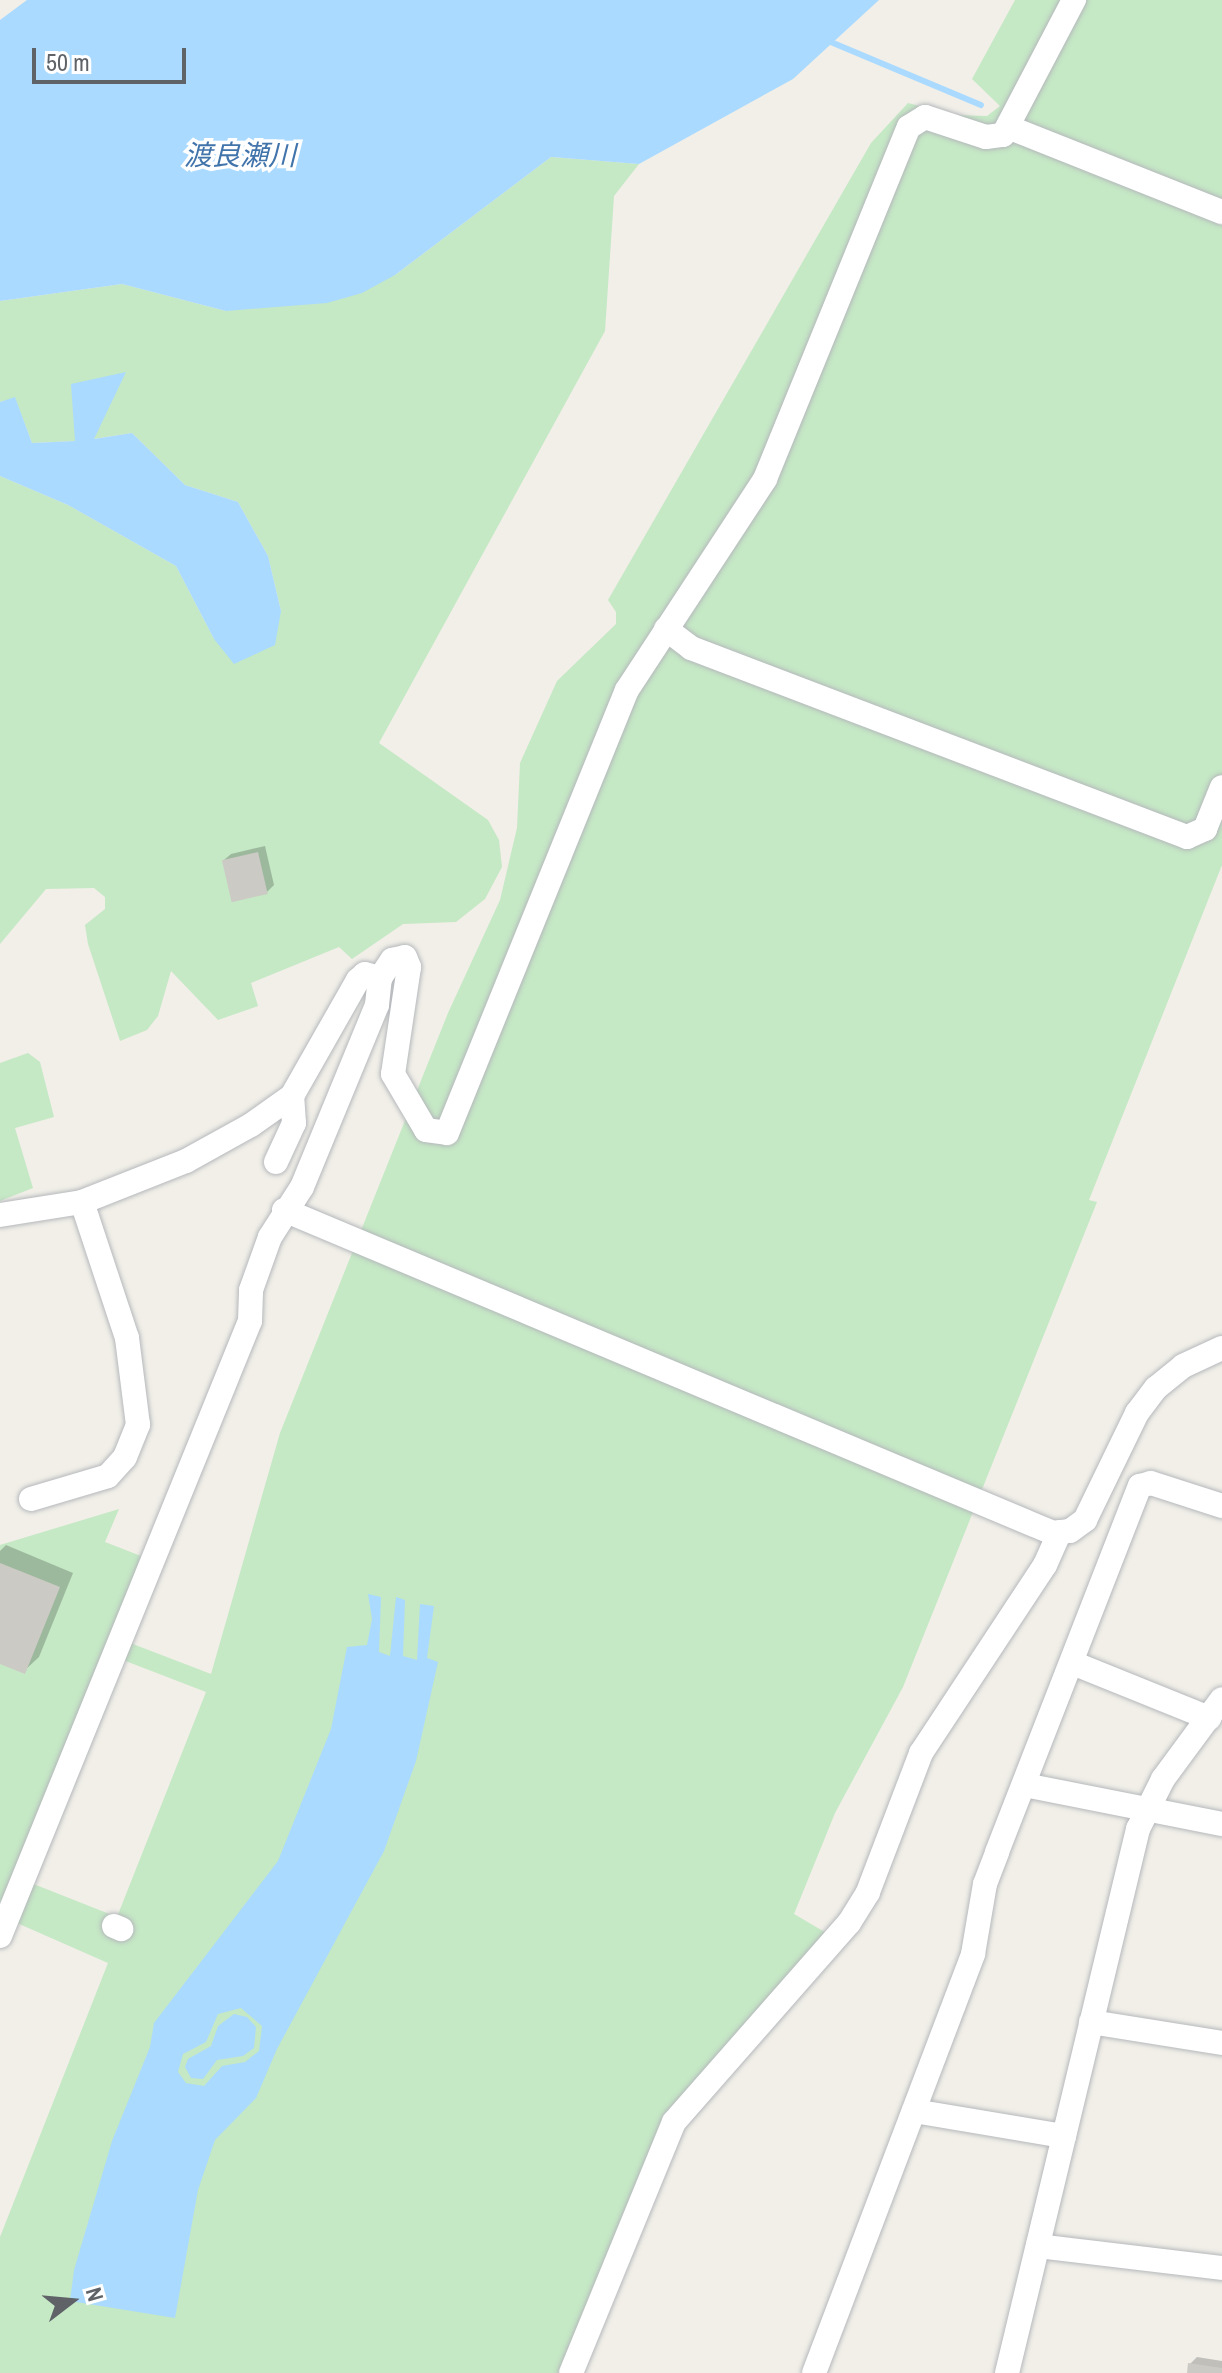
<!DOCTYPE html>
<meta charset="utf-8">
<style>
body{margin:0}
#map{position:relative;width:1222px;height:2373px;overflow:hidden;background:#f1efe8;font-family:"Archivo Narrow","Noto Sans JP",sans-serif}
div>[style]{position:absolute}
.green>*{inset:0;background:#c5e8c5}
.water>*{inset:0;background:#aadaff}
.shadow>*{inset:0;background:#0003}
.stream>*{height:6px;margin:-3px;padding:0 3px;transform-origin:3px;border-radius:3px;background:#aadaff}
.building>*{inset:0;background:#cccac5;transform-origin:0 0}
.roads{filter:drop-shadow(0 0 2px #b5b8bc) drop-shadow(0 0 2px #b5b8bc)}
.minor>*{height:24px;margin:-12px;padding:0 12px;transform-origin:12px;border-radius:12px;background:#fff}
span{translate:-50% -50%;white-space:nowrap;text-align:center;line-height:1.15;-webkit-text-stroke:7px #fff;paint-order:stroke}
.water-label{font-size:28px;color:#4174aa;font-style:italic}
.north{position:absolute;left:32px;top:2261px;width:80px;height:80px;-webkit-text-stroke:6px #fff;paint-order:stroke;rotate:74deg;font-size:22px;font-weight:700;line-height:32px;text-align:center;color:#5f6368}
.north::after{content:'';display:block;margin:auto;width:28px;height:36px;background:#5f6368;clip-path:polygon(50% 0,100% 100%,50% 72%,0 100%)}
.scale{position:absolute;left:32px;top:48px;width:154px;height:36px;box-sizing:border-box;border:4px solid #5f6368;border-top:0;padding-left:10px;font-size:24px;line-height:28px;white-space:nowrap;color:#5f6368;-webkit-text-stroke:6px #fff;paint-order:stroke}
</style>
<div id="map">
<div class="green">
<i style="clip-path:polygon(evenodd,1015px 0,1222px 0,1222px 865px,1089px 1200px,1097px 1202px,903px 1687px,835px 1813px,794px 1914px,828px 1934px,669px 2111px,580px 2373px,0 2373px,0 2237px,108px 1963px,17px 1923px,0 1905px,0 1545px,119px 1509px,105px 1542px,141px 1556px,112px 1636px,211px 1674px,280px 1433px,448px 1013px,500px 900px,517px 828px,520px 763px,557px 681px,616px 624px,616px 612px,608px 600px,871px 143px,908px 103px,955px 115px,987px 116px,1000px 106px,972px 79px,1015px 0,123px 1660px,206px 1692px,117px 1917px,31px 1883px,123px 1660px)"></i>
<i style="clip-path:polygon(551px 157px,639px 164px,614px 196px,605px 331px,379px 743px,488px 820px,499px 840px,502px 867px,485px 899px,456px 922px,403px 924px,352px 959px,339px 947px,251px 983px,258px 1006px,218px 1020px,171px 971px,158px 1016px,147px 1030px,120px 1041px,88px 944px,85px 925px,105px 909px,105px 897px,94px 888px,46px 889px,0 944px,0 476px,68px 505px,176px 566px,214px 639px,281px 611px,268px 556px,238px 502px,185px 485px,132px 433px,93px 439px,125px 373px,76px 441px,32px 443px,15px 398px,0 402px,0 301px,122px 284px,226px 311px,395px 275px)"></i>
<i style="clip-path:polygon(28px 1053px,40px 1062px,54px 1117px,15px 1128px,33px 1188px,0 1201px,0 1063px)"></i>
</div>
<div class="water">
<i style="clip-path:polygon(27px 0,879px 0,793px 79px,639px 164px,551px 157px,395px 275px,362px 293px,327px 303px,226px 311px,122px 284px,0 301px,0 20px)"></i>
<i style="clip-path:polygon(126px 372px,94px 439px,132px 433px,185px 485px,238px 502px,268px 556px,281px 611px,275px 645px,234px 664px,214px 639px,176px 566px,68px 505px,0 476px,0 402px,15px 397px,32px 443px,75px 441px,71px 384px)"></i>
<i style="clip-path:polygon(evenodd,368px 1594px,381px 1597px,379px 1652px,390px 1656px,396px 1597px,405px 1600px,403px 1656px,417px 1660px,420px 1604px,434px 1606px,427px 1658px,438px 1662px,416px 1761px,384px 1851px,277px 2049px,256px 2098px,215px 2140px,198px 2190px,175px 2318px,70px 2301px,74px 2270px,112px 2141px,150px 2047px,154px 2023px,278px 1861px,331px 1729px,347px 1647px,367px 1645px,372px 1619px,368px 1594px,241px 2008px,262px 2026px,259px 2051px,245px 2062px,222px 2066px,204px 2086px,186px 2083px,178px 2072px,183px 2054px,206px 2042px,218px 2014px,241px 2008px)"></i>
<i style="clip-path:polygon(234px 2014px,247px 2017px,256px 2027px,254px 2048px,243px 2056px,217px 2060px,203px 2079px,191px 2078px,185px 2067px,188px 2059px,211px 2046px,218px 2026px)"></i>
</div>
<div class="shadow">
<i style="clip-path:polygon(265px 846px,274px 885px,267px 892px,224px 860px,231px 854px)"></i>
<i style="clip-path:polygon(6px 1545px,73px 1573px,39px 1657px,24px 1671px,0 1661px,0 1551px)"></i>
<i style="clip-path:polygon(1197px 2357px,1222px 2361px,1222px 2373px,1198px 2373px,1190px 2364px)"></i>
</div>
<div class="stream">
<i style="left:826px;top:40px;width:168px;rotate:22.8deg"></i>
</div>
<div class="building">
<i style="left:258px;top:852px;width:43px;height:37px;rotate:77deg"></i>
<i style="clip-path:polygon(0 1563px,60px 1587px,25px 1674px,0 1664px)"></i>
<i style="clip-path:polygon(1188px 2363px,1222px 2368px,1222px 2373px,1187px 2373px)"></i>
</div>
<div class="roads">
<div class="minor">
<i style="left:1008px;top:127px;width:230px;rotate:21.7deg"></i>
<i style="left:666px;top:629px;width:31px;rotate:37deg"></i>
<i style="left:691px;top:648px;width:531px;rotate:20.86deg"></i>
<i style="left:1187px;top:837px;width:20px;rotate:-24deg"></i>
<i style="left:1205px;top:829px;width:45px;rotate:-68deg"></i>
<i style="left:276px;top:1162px;width:43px;rotate:-65.2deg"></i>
<i style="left:294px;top:1123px;width:27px;rotate:-94deg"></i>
<i style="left:284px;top:1210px;width:834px;rotate:22.78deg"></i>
<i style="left:1053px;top:1533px;width:17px;rotate:-7deg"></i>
<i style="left:1070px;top:1531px;width:19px;rotate:-36deg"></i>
<i style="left:1085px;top:1520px;width:119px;rotate:-64.1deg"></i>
<i style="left:1137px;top:1413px;width:31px;rotate:-53deg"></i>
<i style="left:1156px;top:1388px;width:35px;rotate:-39deg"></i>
<i style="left:1183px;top:1366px;width:43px;rotate:-24.8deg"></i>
<i style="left:0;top:1215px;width:83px;rotate:-9deg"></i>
<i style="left:82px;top:1202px;width:112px;rotate:-21.5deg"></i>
<i style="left:186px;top:1161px;width:74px;rotate:-29deg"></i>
<i style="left:251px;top:1125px;width:50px;rotate:-35.3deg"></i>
<i style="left:292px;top:1096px;width:133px;rotate:-60.4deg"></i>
<i style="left:358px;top:980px;width:9px;rotate:-41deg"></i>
<i style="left:365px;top:974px;width:16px;rotate:15deg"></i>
<i style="left:31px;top:1499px;width:80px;rotate:-16.6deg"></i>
<i style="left:108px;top:1476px;width:25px;rotate:-48deg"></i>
<i style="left:125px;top:1457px;width:35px;rotate:-68deg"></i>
<i style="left:138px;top:1425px;width:88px;rotate:-97.2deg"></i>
<i style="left:127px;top:1338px;width:143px;rotate:-108.3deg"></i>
<i style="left:1073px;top:1663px;width:147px;rotate:22deg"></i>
<i style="left:1025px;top:1785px;width:201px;rotate:11.2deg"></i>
<i style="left:114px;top:1926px;width:8px;rotate:23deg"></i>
<i style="left:0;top:1936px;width:664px;rotate:-67.88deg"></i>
<i style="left:250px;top:1321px;width:31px;rotate:-88deg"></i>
<i style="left:251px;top:1290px;width:56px;rotate:-70.3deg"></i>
<i style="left:270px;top:1237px;width:59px;rotate:-57.4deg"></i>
<i style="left:302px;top:1187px;width:197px;rotate:-67.6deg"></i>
<i style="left:377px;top:1005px;width:27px;rotate:-84deg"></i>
<i style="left:380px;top:978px;width:22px;rotate:-56deg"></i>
<i style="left:392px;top:960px;width:13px;rotate:-13deg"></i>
<i style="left:405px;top:957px;width:11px;rotate:68deg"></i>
<i style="left:409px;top:967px;width:108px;rotate:98.5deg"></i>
<i style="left:393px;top:1074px;width:65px;rotate:59.5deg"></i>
<i style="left:426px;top:1130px;width:21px;rotate:8deg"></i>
<i style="left:447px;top:1133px;width:478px;rotate:-67.9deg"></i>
<i style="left:627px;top:690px;width:252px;rotate:-56.8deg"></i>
<i style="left:765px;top:479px;width:380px;rotate:-67.8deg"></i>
<i style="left:909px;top:127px;width:19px;rotate:-32deg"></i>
<i style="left:925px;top:117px;width:64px;rotate:18.2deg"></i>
<i style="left:986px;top:137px;width:17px;rotate:-7deg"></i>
<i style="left:1003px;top:135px;width:153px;rotate:-62.3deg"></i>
<i style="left:1091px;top:2022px;width:133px;rotate:9.1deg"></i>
<i style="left:914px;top:2111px;width:152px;rotate:9.5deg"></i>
<i style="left:1038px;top:2246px;width:185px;rotate:6.8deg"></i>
<i style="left:571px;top:2373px;width:271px;rotate:-67.7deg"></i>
<i style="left:674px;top:2122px;width:265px;rotate:-48.7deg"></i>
<i style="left:849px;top:1923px;width:36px;rotate:-58deg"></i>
<i style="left:868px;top:1892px;width:149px;rotate:-69.1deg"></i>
<i style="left:921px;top:1753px;width:225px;rotate:-56.6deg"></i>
<i style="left:1045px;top:1565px;width:36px;rotate:-66deg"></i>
<i style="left:814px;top:2373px;width:448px;rotate:-69.2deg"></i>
<i style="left:973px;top:1954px;width:71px;rotate:-80.3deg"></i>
<i style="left:985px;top:1884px;width:34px;rotate:-69deg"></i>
<i style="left:997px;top:1852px;width:393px;rotate:-68.7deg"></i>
<i style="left:1140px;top:1486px;width:11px;rotate:-15deg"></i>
<i style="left:1151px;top:1483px;width:75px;rotate:17.9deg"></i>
<i style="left:1007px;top:2373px;width:560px;rotate:-76.46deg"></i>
<i style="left:1138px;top:1829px;width:56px;rotate:-63.4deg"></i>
<i style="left:1163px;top:1779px;width:99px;rotate:-53.6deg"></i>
</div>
</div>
<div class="water-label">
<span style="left:240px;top:155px">渡良瀬川</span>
</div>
<div class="north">N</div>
<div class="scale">50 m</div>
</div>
